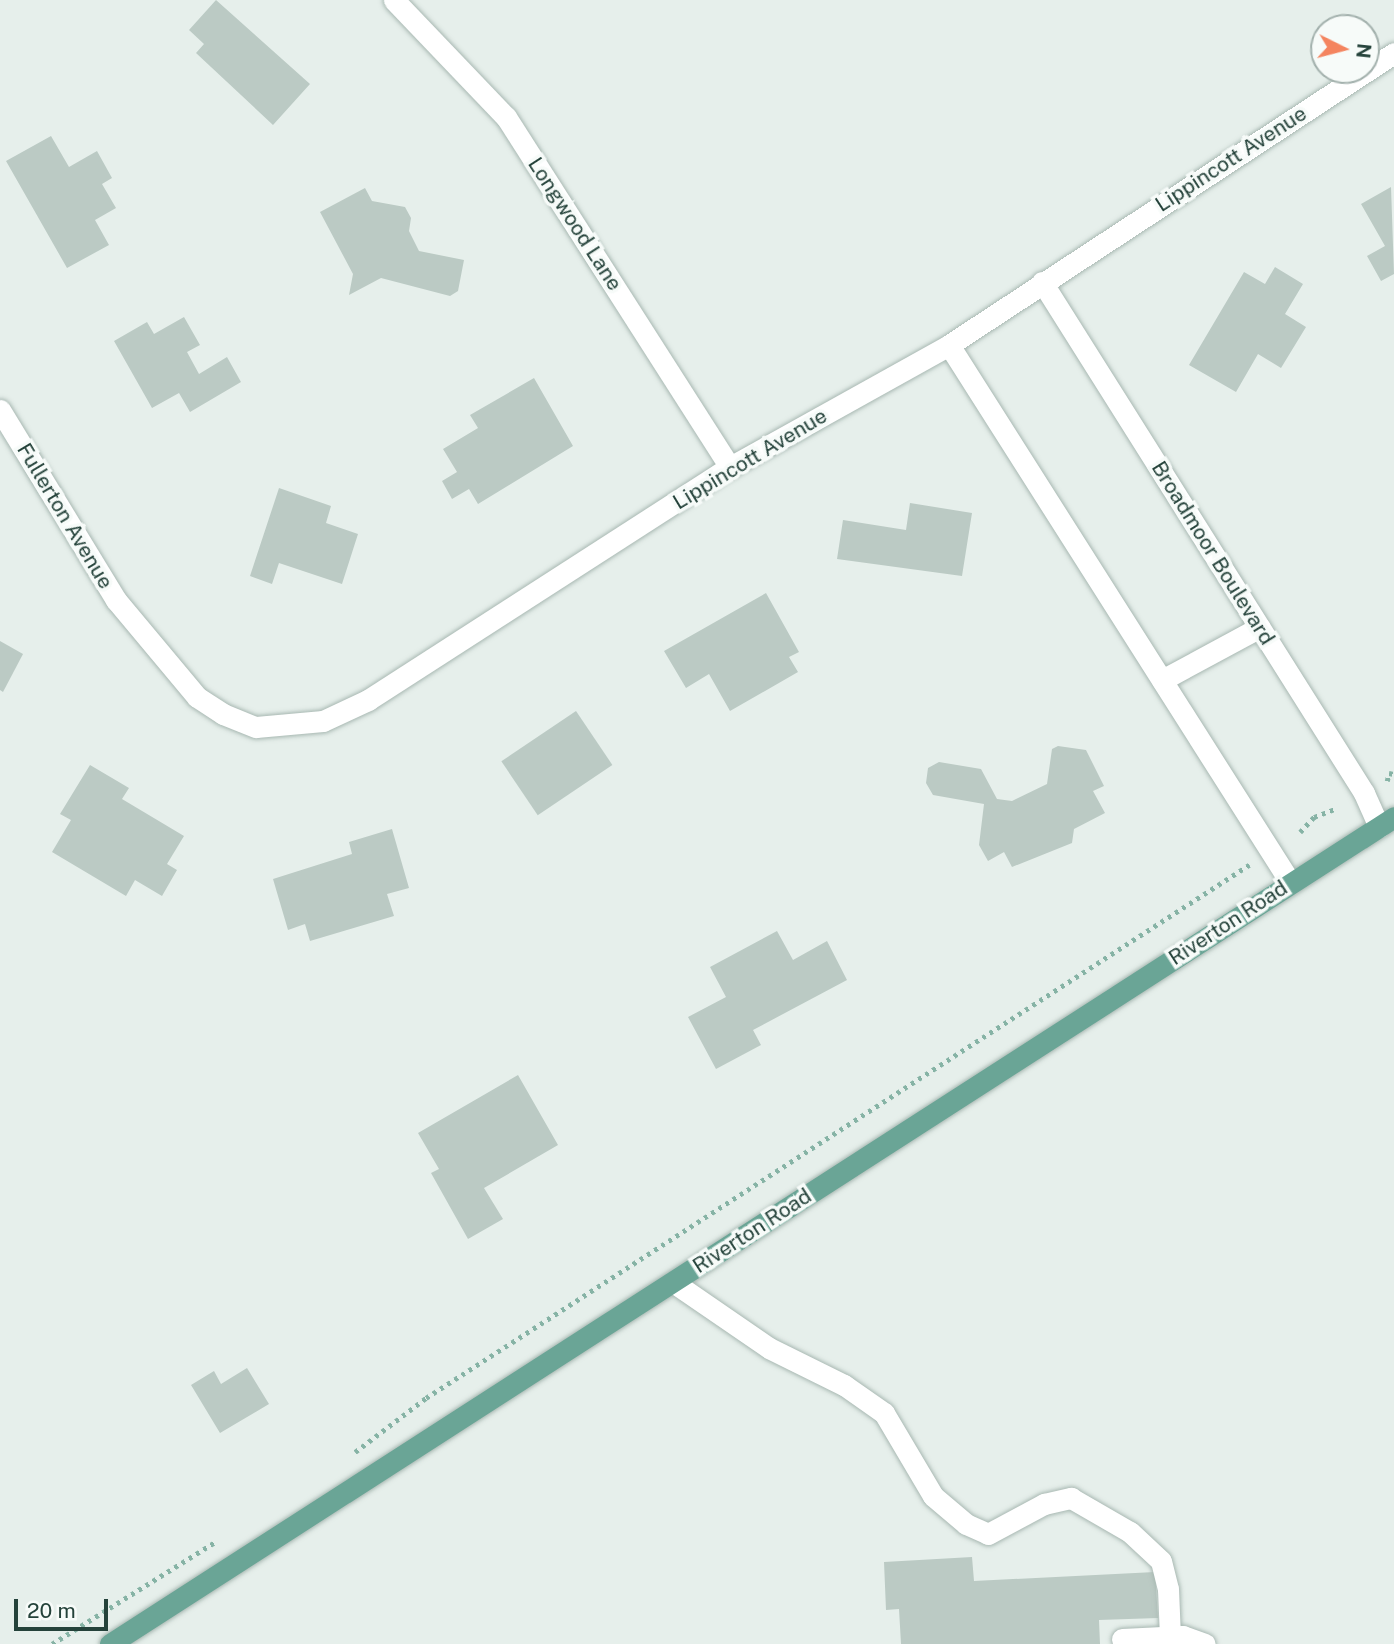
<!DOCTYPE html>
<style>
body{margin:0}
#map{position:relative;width:1394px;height:1644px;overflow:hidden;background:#e6efeb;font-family:"Public Sans",sans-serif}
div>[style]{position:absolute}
.building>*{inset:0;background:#bbcac4;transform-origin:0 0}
.path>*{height:4.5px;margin-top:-2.25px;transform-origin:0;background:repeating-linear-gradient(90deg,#86b3a5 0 3.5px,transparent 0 8.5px)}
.roads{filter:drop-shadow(0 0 2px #a8b8b2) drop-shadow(0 0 2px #a8b8b2)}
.minor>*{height:21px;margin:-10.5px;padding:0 10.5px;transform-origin:10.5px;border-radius:10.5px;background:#fff}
.major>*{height:21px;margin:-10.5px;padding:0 10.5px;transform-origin:10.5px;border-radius:10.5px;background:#6aa596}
span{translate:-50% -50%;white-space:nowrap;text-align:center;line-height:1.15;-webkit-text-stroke:7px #f7fbf9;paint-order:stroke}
.street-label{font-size:21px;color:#24423a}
.north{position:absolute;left:1310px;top:14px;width:70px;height:70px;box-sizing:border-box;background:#f7fbf9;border:2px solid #a3b1ad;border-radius:50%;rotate:96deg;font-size:19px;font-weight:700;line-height:28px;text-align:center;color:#24423a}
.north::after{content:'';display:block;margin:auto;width:24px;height:32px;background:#f4845f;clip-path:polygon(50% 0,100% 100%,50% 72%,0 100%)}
.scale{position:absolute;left:14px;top:1599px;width:94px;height:32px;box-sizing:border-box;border:4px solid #24423a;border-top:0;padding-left:9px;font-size:21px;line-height:24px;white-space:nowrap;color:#24423a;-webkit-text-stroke:5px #f7fbf9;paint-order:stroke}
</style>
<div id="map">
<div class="building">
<i style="clip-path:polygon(216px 0,310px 84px,273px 125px,196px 53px,204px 44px,189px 30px)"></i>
<i style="clip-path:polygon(51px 136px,69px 167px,97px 151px,112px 178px,102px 184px,116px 208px,95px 220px,109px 245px,67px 268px,6px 161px)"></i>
<i style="clip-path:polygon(1391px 187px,1394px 274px,1381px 281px,1367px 256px,1385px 246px,1361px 204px)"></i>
<i style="clip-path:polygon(365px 188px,372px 201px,405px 207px,411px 218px,409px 231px,419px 251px,464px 260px,458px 291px,450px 296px,381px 278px,349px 295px,353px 274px,320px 212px)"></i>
<i style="clip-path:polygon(1275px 267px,1303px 284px,1285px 314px,1306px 327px,1281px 368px,1258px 354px,1236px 392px,1189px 365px,1244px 272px,1265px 284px)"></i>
<i style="clip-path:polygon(184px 317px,200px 345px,187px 352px,199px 374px,227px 357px,241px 382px,190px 412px,179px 393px,152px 408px,114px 341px,147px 322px,154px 334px)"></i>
<i style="clip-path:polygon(534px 378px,573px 446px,478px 504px,469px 489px,452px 499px,442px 481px,457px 472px,443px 449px,478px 428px,470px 415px)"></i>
<i style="clip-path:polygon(279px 488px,331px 506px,326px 523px,358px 534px,342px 584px,279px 563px,272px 584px,250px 576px)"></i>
<i style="clip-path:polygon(910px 503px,972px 513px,962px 576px,837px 559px,843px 520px,906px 530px)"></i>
<i style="clip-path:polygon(766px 593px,799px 652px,789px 657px,798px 672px,730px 711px,709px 674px,686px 688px,664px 651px)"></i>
<i style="clip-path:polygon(0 641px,23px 654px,3px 692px,0 690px)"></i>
<i style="left:576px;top:711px;width:65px;height:90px;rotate:56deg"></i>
<i style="clip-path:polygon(1058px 746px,1086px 750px,1104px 786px,1093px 791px,1105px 813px,1074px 829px,1072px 843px,1012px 867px,1004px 852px,988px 861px,979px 845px,984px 804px,933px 795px,926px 783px,928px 768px,939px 762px,981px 769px,997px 799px,1012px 801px,1047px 784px,1052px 749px)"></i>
<i style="clip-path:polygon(90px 765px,129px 788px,122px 799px,184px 836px,167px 864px,177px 870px,162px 896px,135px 880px,126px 896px,52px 852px,71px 820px,60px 814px)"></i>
<i style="clip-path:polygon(392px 829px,409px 888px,387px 894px,394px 916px,310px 941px,305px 924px,288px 930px,273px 879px,352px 854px,349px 842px)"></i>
<i style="clip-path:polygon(777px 931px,793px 960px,827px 941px,847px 980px,753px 1030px,761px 1045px,716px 1069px,688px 1017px,726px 997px,710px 967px)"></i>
<i style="clip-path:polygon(518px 1075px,558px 1145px,484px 1188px,503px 1219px,468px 1239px,431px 1173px,439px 1169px,418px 1133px)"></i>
<i style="clip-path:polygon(247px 1368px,269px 1404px,220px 1433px,191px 1385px,214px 1371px,221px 1384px)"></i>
<i style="clip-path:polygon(972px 1557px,974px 1581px,1155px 1572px,1158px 1618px,1099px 1620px,1100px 1644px,901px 1644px,899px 1609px,886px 1610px,884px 1562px)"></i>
</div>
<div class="path">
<i style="left:1387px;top:781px;width:8px;rotate:-76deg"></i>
<i style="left:1389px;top:773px;width:5px;rotate:11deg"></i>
<i style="left:1300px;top:832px;width:21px;rotate:-47deg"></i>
<i style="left:1314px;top:817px;width:25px;rotate:-21deg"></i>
<i style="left:355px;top:1452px;width:89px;rotate:-37.3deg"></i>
<i style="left:426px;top:1398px;width:981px;rotate:-32.93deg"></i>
<i style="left:52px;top:1644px;width:192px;rotate:-32deg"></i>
</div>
<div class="roads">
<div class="minor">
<i style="left:394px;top:0;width:162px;rotate:46.3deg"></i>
<i style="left:506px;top:117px;width:416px;rotate:57.4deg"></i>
<i style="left:1042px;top:282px;width:604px;rotate:57.78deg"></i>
<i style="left:1364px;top:793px;width:37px;rotate:66deg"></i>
<i style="left:949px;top:345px;width:636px;rotate:57.58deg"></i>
<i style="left:0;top:410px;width:223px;rotate:58.6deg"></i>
<i style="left:116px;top:600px;width:126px;rotate:50.1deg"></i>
<i style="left:197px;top:697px;width:31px;rotate:33deg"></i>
<i style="left:223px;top:714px;width:35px;rotate:22deg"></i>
<i style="left:256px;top:727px;width:67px;rotate:-5.1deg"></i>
<i style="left:323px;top:721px;width:50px;rotate:-25deg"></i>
<i style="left:368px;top:700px;width:431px;rotate:-32.8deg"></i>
<i style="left:730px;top:467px;width:251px;rotate:-29.1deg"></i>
<i style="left:949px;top:345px;width:532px;rotate:-33.27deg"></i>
<i style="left:1162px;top:680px;width:111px;rotate:-28.4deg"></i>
<i style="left:673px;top:1282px;width:116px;rotate:34.5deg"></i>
<i style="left:769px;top:1348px;width:84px;rotate:26.3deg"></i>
<i style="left:844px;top:1385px;width:49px;rotate:35deg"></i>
<i style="left:884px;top:1413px;width:96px;rotate:59.4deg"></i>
<i style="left:933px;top:1496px;width:43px;rotate:40.3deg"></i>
<i style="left:966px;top:1524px;width:24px;rotate:24deg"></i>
<i style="left:988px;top:1534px;width:64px;rotate:-28.2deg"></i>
<i style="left:1044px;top:1504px;width:28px;rotate:-13deg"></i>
<i style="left:1071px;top:1498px;width:68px;rotate:30deg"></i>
<i style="left:1130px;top:1532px;width:42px;rotate:43.1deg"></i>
<i style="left:1161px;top:1561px;width:29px;rotate:76deg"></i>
<i style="left:1168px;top:1589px;width:48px;rotate:87.6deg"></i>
<i style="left:1122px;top:1639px;width:61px;rotate:-2.8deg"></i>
<i style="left:1183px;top:1636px;width:23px;rotate:20deg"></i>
</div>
<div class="major">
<i style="left:110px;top:1644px;width:1527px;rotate:-32.78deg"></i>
</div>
</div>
<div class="street-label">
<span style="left:1231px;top:159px;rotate:-33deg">Lippincott Avenue</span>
<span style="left:575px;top:224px;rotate:57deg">Longwood Lane</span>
<span style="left:750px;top:459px;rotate:-31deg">Lippincott Avenue</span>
<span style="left:65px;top:516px;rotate:59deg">Fullerton Avenue</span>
<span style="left:1213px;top:553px;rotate:58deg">Broadmoor Boulevard</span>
<span style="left:1228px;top:923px;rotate:-33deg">Riverton Road</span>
<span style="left:752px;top:1231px;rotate:-33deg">Riverton Road</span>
</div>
<div class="north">N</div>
<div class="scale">20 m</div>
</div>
